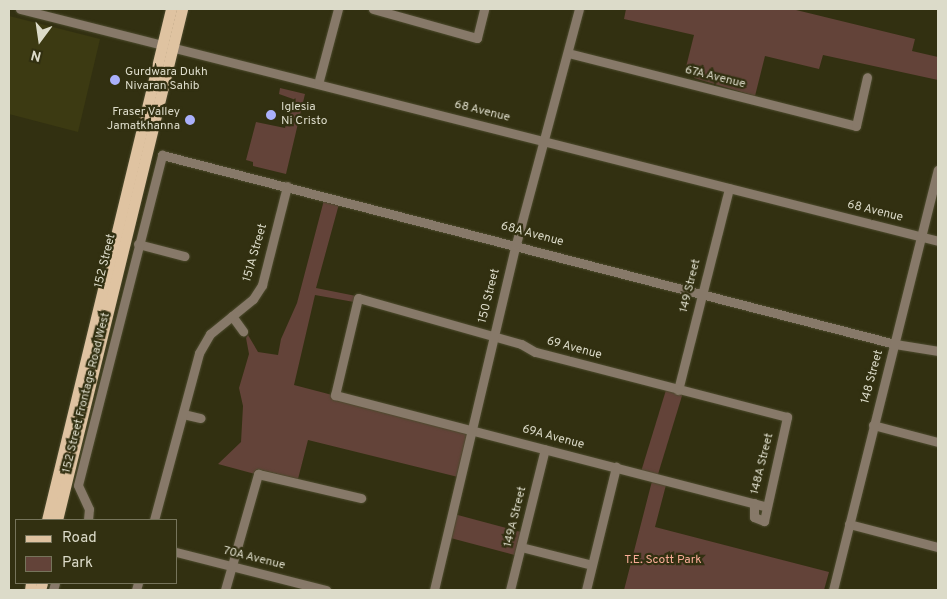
<!DOCTYPE html>
<style>
body{margin:0}
#map{position:relative;width:947px;height:599px;overflow:hidden;background:#323011;font-family:Overpass,sans-serif}
div>[style]{position:absolute}
.built>*{inset:0;background:#3c3a12}
.green>*{inset:0;background:#634339;transform-origin:0 0}
.roads{filter:drop-shadow(0 0 1px #4d4b2e) drop-shadow(0 0 1px #4d4b2e)}
.minor>*{height:9px;margin:-4.5px;padding:0 4.5px;transform-origin:4.5px;border-radius:4.5px;background:#877969}
.major>*{height:11px;margin:-5.5px;padding:0 5.5px;transform-origin:5.5px;border-radius:5.5px;background:#dfc3a1}
.dots>*{width:14px;height:14px;translate:-50% -50%;box-sizing:border-box;border:2px solid #323011;border-radius:50%}
span{translate:-50% -50%;white-space:nowrap;text-align:center;line-height:1.15;-webkit-text-stroke:4.5px #323011;paint-order:stroke}
.poi-label{font-size:12px;color:#dcdbc9}
.left{translate:0 -50%;text-align:left}
.right{translate:-100% -50%;text-align:right}
.street-label{font-size:12px;color:#dcdbc9}
.park-label{font-size:12px;color:#f8ac96}
.frame{position:absolute;inset:0;border:10px solid #dcdbc9;pointer-events:none}
.legend{position:absolute;left:15px;top:519px;width:162px;height:65px;box-sizing:border-box;background:#323011;border:1px solid #76745b;margin:0;padding:6px 9px;list-style:none;font-size:15px;color:#dcdbc9}
.legend li{display:flex;align-items:center;gap:10px;height:25px}
.legend b{width:25px;border:1px solid #76745b}
.north{position:absolute;left:15px;top:15px;width:50px;height:50px;-webkit-text-stroke:4px #323011;paint-order:stroke;rotate:194deg;font-size:14px;font-weight:700;line-height:20px;text-align:center;color:#dcdbc9}
.north::after{content:'';display:block;margin:auto;width:18px;height:22px;background:#dcdbc9;clip-path:polygon(50% 0,100% 100%,50% 72%,0 100%)}
</style>
<div id="map">
<div class="built">
<i style="clip-path:polygon(9px 16px,100px 39px,78px 132px,9px 114px)"></i>
</div>
<div class="green">
<i style="clip-path:polygon(626px 9px,792px 9px,915px 39px,912px 51px,938px 57px,938px 80px,823px 55px,819px 69px,765px 56px,755px 96px,694px 78px,693px 73px,685px 71px,694px 35px,624px 19px)"></i>
<i style="clip-path:polygon(280px 88px,305px 94px,286px 174px,253px 166px,253px 162px,246px 160px,256px 122px,285px 128px,293px 99px,279px 94px)"></i>
<i style="clip-path:polygon(324px 200px,339px 204px,316px 288px,356px 296px,354px 302px,315px 295px,294px 385px,470px 431px,458px 477px,308px 440px,298px 479px,257px 469px,255px 474px,218px 464px,241px 442px,243px 406px,239px 388px,249px 354px,246px 338px,248px 335px,258px 352px,278px 355px,281px 339px,297px 303px)"></i>
<i style="left:666px;top:390px;width:17px;height:85px;rotate:17deg"></i>
<i style="clip-path:polygon(652px 481px,666px 485px,655px 527px,829px 572px,824px 590px,624px 590px)"></i>
<i style="left:454px;top:514px;width:73px;height:24px;rotate:15deg"></i>
</div>
<div class="roads">
<div class="minor">
<i style="left:20px;top:9px;width:947px;rotate:14.18deg"></i>
<i style="left:373px;top:9px;width:108px;rotate:15.6deg"></i>
<i style="left:477px;top:38px;width:30px;rotate:-76deg"></i>
<i style="left:568px;top:53px;width:297px;rotate:14.2deg"></i>
<i style="left:856px;top:126px;width:50px;rotate:-77.3deg"></i>
<i style="left:318px;top:84px;width:78px;rotate:-75.1deg"></i>
<i style="left:138px;top:244px;width:48px;rotate:14.6deg"></i>
<i style="left:232px;top:316px;width:19px;rotate:54deg"></i>
<i style="left:678px;top:390px;width:208px;rotate:-75.8deg"></i>
<i style="left:183px;top:414px;width:18px;rotate:13deg"></i>
<i style="left:873px;top:425px;width:67px;rotate:14.7deg"></i>
<i style="left:754px;top:503px;width:14px;rotate:90deg"></i>
<i style="left:754px;top:517px;width:11px;rotate:22deg"></i>
<i style="left:764px;top:521px;width:107px;rotate:-77.5deg"></i>
<i style="left:787px;top:417px;width:260px;rotate:-165.5deg"></i>
<i style="left:535px;top:352px;width:16px;rotate:-150deg"></i>
<i style="left:521px;top:344px;width:169px;rotate:-164.2deg"></i>
<i style="left:358px;top:298px;width:100px;rotate:103.3deg"></i>
<i style="left:335px;top:395px;width:444px;rotate:14.5deg"></i>
<i style="left:88px;top:520px;width:11px;rotate:-85deg"></i>
<i style="left:89px;top:509px;width:26px;rotate:-115deg"></i>
<i style="left:78px;top:485px;width:341px;rotate:-75.7deg"></i>
<i style="left:162px;top:155px;width:757px;rotate:14.46deg"></i>
<i style="left:895px;top:344px;width:44px;rotate:9.2deg"></i>
<i style="left:154px;top:520px;width:173px;rotate:-74.9deg"></i>
<i style="left:199px;top:353px;width:22px;rotate:-60deg"></i>
<i style="left:210px;top:334px;width:55px;rotate:-39.1deg"></i>
<i style="left:253px;top:299px;width:17px;rotate:-57deg"></i>
<i style="left:262px;top:285px;width:102px;rotate:-75.8deg"></i>
<i style="left:849px;top:524px;width:92px;rotate:14.5deg"></i>
<i style="left:521px;top:547px;width:73px;rotate:14.2deg"></i>
<i style="left:176px;top:552px;width:155px;rotate:14.2deg"></i>
<i style="left:53px;top:590px;width:7px;rotate:-74deg"></i>
<i style="left:136px;top:590px;width:7px;rotate:-74deg"></i>
<i style="left:225px;top:590px;width:121px;rotate:-74.1deg"></i>
<i style="left:258px;top:474px;width:106px;rotate:13.1deg"></i>
<i style="left:434px;top:590px;width:356px;rotate:-76.7deg"></i>
<i style="left:516px;top:244px;width:243px;rotate:-75deg"></i>
<i style="left:510px;top:590px;width:145px;rotate:-76.1deg"></i>
<i style="left:586px;top:590px;width:127px;rotate:-76.3deg"></i>
<i style="left:833px;top:590px;width:433px;rotate:-76deg"></i>
</div>
<div class="major">
<i style="left:47px;top:520px;width:526px;rotate:-76.36deg"></i>
<i style="left:57px;top:520px;width:526px;rotate:-76.25deg"></i>
<i style="left:30px;top:590px;width:7px;rotate:-82deg"></i>
<i style="left:40px;top:590px;width:7px;rotate:-74deg"></i>
</div>
</div>
<div class="dots">
<i style="left:115px;top:80px;background:#aab0fb"></i>
<i style="left:271px;top:115px;background:#aab0fb"></i>
<i style="left:190px;top:120px;background:#aab0fb"></i>
</div>
<div class="poi-label">
<span class="left" style="left:125px;top:80px">Gurdwara Dukh<br>Nivaran Sahib</span>
<span class="left" style="left:281px;top:115px">Iglesia<br>Ni Cristo</span>
<span class="right" style="left:180px;top:120px">Fraser Valley<br>Jamatkhanna</span>
</div>
<div class="street-label">
<span style="left:715px;top:78px;rotate:14deg">67A Avenue</span>
<span style="left:482px;top:112px;rotate:14deg">68 Avenue</span>
<span style="left:875px;top:212px;rotate:14deg">68 Avenue</span>
<span style="left:532px;top:235px;rotate:15deg">68A Avenue</span>
<span style="left:256px;top:253px;rotate:-74deg">151A Street</span>
<span style="left:106px;top:261px;rotate:-76deg">152 Street</span>
<span style="left:691px;top:286px;rotate:-76deg">149 Street</span>
<span style="left:490px;top:296px;rotate:-76deg">150 Street</span>
<span style="left:574px;top:349px;rotate:15deg">69 Avenue</span>
<span style="left:873px;top:377px;rotate:-75deg">148 Street</span>
<span style="left:87px;top:393px;rotate:-76deg">152 Street Frontage Road West</span>
<span style="left:553px;top:438px;rotate:15deg">69A Avenue</span>
<span style="left:763px;top:464px;rotate:-76deg">148A Street</span>
<span style="left:516px;top:517px;rotate:-76deg">149A Street</span>
<span style="left:254px;top:559px;rotate:14deg">70A Avenue</span>
</div>
<div class="park-label">
<span style="left:663px;top:561px">T.E. Scott Park</span>
</div>
<div class="frame"></div>
<ul class="legend">
<li><b style="height:6px;background:#dfc3a1"></b>Road</li>
<li><b style="height:14px;background:#634339"></b>Park</li>
</ul>
<div class="north">N</div>
</div>
